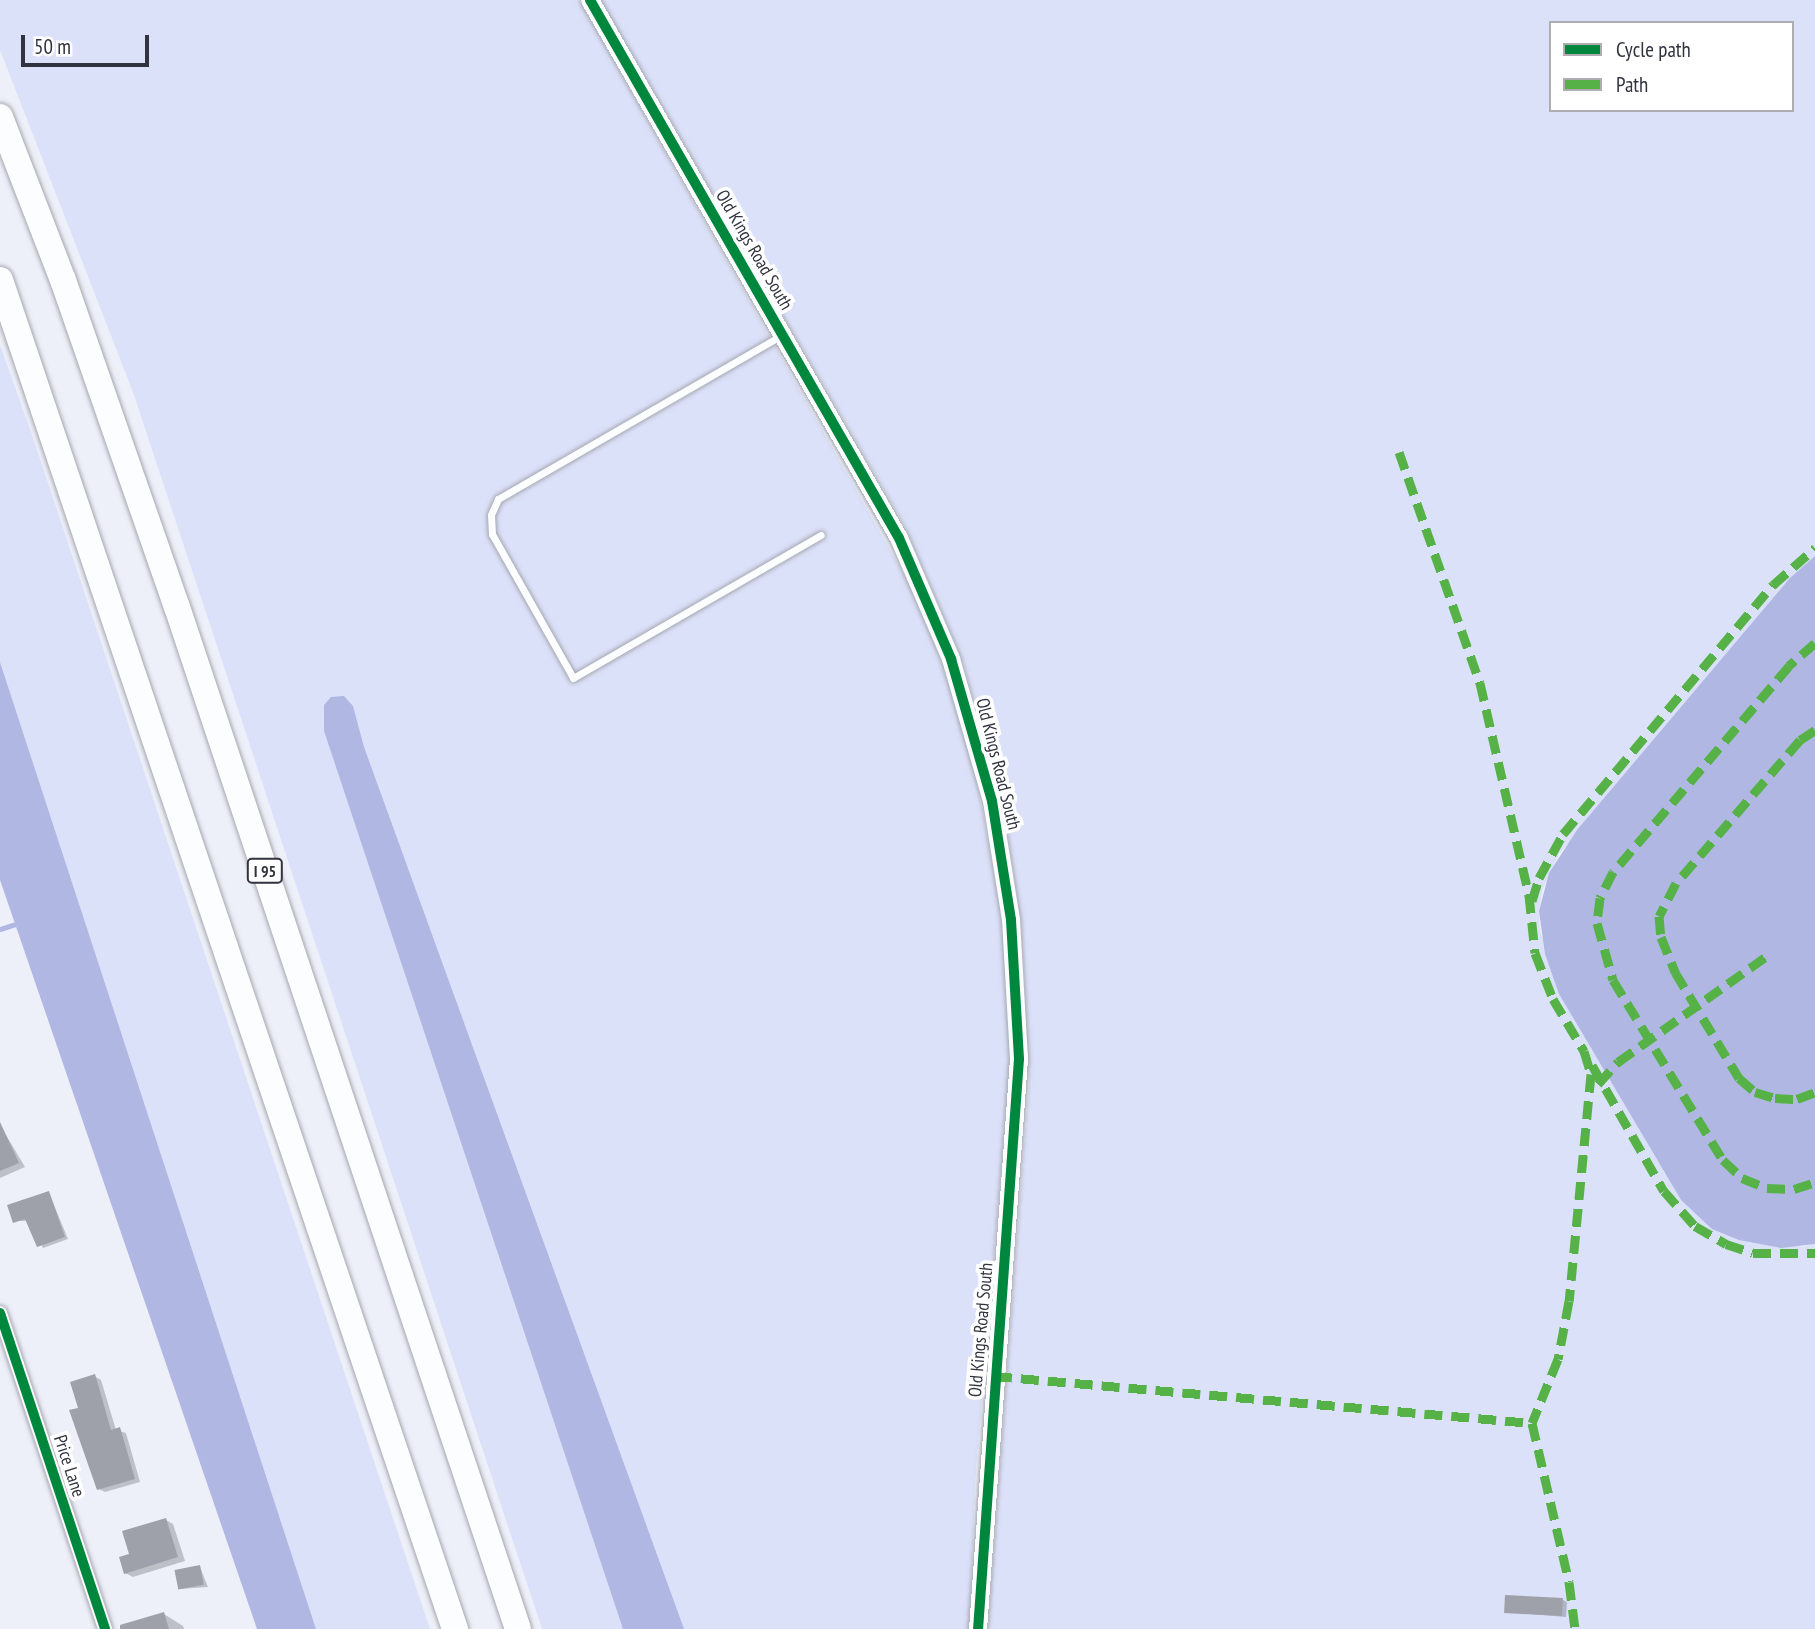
<!DOCTYPE html>
<style>
body{margin:0}
#map{position:relative;width:1815px;height:1629px;overflow:hidden;background:#eef0f9;font-family:"PT Sans Narrow",sans-serif}
div>[style]{position:absolute}
.green>*{inset:0;background:#dce1fa}
.water>*{inset:0;background:#b0b7e3}
.shadow>*{inset:0;background:#0003}
.stream>*{height:5px;margin:-2.5px;padding:0 2.5px;transform-origin:2.5px;border-radius:2.5px;background:#b0b7e3}
.building>*{inset:0;background:#9fa1aa;transform-origin:0 0}
.roads{filter:drop-shadow(0 0 2px #a5a7af) drop-shadow(0 0 2px #a5a7af)}
.service>*{height:7px;margin:-3.5px;padding:0 3.5px;transform-origin:3.5px;border-radius:3.5px;background:#fcfdfe}
.minor>*{height:14px;margin:-7px;padding:0 7px;transform-origin:7px;border-radius:7px;background:#fcfdfe}
.tertiary>*{height:18px;margin:-9px;padding:0 9px;transform-origin:9px;border-radius:9px;background:#fcfdfe}
.motorway>*{height:26px;margin:-13px;padding:0 13px;transform-origin:13px;border-radius:13px;background:#fcfdfe}
.quiet>*{height:9px;margin-top:-4.5px;transform-origin:0;background:repeating-linear-gradient(90deg,#56b247 0 18px,transparent 0 27px)}
.cycleway>*{height:10px;margin:-5px;padding:0 5px;transform-origin:5px;border-radius:5px;background:#00873e}
span{translate:-50% -50%;white-space:nowrap;text-align:center;line-height:1.15;-webkit-text-stroke:7px #fff;paint-order:stroke}
.shield-label span{padding:2px 5px;background:#fff;border:2px solid;border-radius:5px;-webkit-text-stroke-width:0}
.shield-label{font-size:16px;color:#31333f;font-weight:700}
.street-label{font-size:18px;color:#31333f}
.legend{position:absolute;left:1549px;top:21px;width:245px;height:91px;box-sizing:border-box;background:#fff;border:2px solid #adadb2;margin:0;padding:9px 12px;list-style:none;font-size:21px;color:#31333f}
.legend li{display:flex;align-items:center;gap:14px;height:35px}
.legend b{width:35px;border:2px solid #adadb2}
.scale{position:absolute;left:21px;top:35px;width:128px;height:32px;box-sizing:border-box;border:4px solid #31333f;border-top:0;padding-left:9px;font-size:21px;line-height:24px;white-space:nowrap;color:#31333f;-webkit-text-stroke:5px #fff;paint-order:stroke}
</style>
<div id="map">
<div class="green">
<i style="clip-path:polygon(0 0,579px 0,914px 592px,953px 692px,978px 788px,1006px 938px,1010px 1059px,975px 1484px,970px 1629px,542px 1629px,134px 395px,0 50px)"></i>
<i style="clip-path:polygon(evenodd,601px 0,1815px 0,1815px 556px,1559px 854px,1542px 891px,1539px 911px,1540px 931px,1569px 1011px,1681px 1200px,1802px 1247px,1815px 1244px,1815px 1629px,988px 1629px,1029px 1082px,1022px 931px,1003px 799px,962px 659px,904px 524px,601px 0,1551px 23px,1792px 23px,1792px 110px,1551px 110px,1551px 23px)"></i>
<i style="clip-path:polygon(0 345px,31px 432px,430px 1629px,316px 1629px,0 662px)"></i>
</div>
<div class="water">
<i style="clip-path:polygon(1815px 556px,1815px 1244px,1781px 1248px,1739px 1240px,1712px 1229px,1681px 1200px,1559px 994px,1545px 954px,1539px 911px,1549px 873px,1577px 830px,1790px 578px)"></i>
<i style="clip-path:polygon(0 662px,316px 1629px,257px 1629px,0 880px)"></i>
<i style="clip-path:polygon(344px 696px,353px 706px,364px 747px,684px 1629px,623px 1629px,324px 731px,324px 705px,331px 697px)"></i>
</div>
<div class="shadow">
<i style="clip-path:polygon(0 1125px,25px 1167px,0 1178px)"></i>
<i style="clip-path:polygon(49px 1193px,68px 1239px,43px 1248px,28px 1221px,14px 1221px)"></i>
<i style="clip-path:polygon(94px 1376px,101px 1380px,116px 1430px,126px 1433px,140px 1482px,105px 1492px,99px 1489px,80px 1409px)"></i>
<i style="clip-path:polygon(166px 1520px,173px 1524px,185px 1561px,133px 1577px,125px 1573px,131px 1556px)"></i>
<i style="clip-path:polygon(200px 1567px,208px 1587px,179px 1589px)"></i>
<i style="clip-path:polygon(1563px 1600px,1567px 1602px,1566px 1617px,1506px 1612px)"></i>
<i style="clip-path:polygon(164px 1614px,183px 1626px,184px 1629px,144px 1629px)"></i>
</div>
<div class="stream">
<i style="left:0;top:929px;width:16px;rotate:-18deg"></i>
</div>
<div class="building">
<i style="clip-path:polygon(0 1122px,19px 1163px,0 1171px)"></i>
<i style="clip-path:polygon(49px 1191px,65px 1237px,37px 1247px,25px 1219px,13px 1223px,7px 1205px)"></i>
<i style="clip-path:polygon(95px 1374px,111px 1430px,120px 1427px,135px 1479px,97px 1490px,69px 1410px,78px 1408px,70px 1382px)"></i>
<i style="clip-path:polygon(166px 1518px,178px 1557px,124px 1574px,119px 1557px,129px 1554px,122px 1531px)"></i>
<i style="left:200px;top:1565px;width:20px;height:26px;rotate:79deg"></i>
<i style="left:1505px;top:1595px;width:58px;height:18px;rotate:3deg"></i>
<i style="clip-path:polygon(164px 1612px,169px 1629px,120px 1629px,120px 1625px)"></i>
</div>
<div class="roads">
<div class="service">
<i style="left:782px;top:335px;width:328px;rotate:150deg"></i>
<i style="left:498px;top:499px;width:17px;rotate:114deg"></i>
<i style="left:491px;top:515px;width:19px;rotate:87deg"></i>
<i style="left:492px;top:534px;width:165px;rotate:60.6deg"></i>
<i style="left:573px;top:678px;width:286px;rotate:-30deg"></i>
</div>
<div class="minor">
<i style="left:0;top:1313px;width:333px;rotate:71.6deg"></i>
</div>
<div class="tertiary">
<i style="left:590px;top:0;width:620px;rotate:60.13deg"></i>
<i style="left:899px;top:538px;width:132px;rotate:66.7deg"></i>
<i style="left:951px;top:659px;width:148px;rotate:73.9deg"></i>
<i style="left:992px;top:801px;width:121px;rotate:80.9deg"></i>
<i style="left:1011px;top:920px;width:139px;rotate:86.7deg"></i>
<i style="left:1019px;top:1059px;width:571px;rotate:94.11deg"></i>
</div>
<div class="motorway">
<i style="left:0;top:117px;width:175px;rotate:68.9deg"></i>
<i style="left:63px;top:280px;width:346px;rotate:70.8deg"></i>
<i style="left:177px;top:607px;width:1077px;rotate:71.55deg"></i>
<i style="left:0;top:280px;width:1424px;rotate:71.36deg"></i>
</div>
</div>
<div class="quiet">
<i style="left:1399px;top:452px;width:245px;rotate:70.7deg"></i>
<i style="left:1480px;top:683px;width:218px;rotate:77deg"></i>
<i style="left:1529px;top:895px;width:58px;rotate:84.1deg"></i>
<i style="left:1535px;top:953px;width:49px;rotate:68.6deg"></i>
<i style="left:1553px;top:999px;width:61px;rotate:59.2deg"></i>
<i style="left:1584px;top:1051px;width:24px;rotate:73deg"></i>
<i style="left:1591px;top:1074px;width:228px;rotate:95.5deg"></i>
<i style="left:1569px;top:1301px;width:59px;rotate:100.7deg"></i>
<i style="left:1558px;top:1359px;width:69px;rotate:112.1deg"></i>
<i style="left:1532px;top:1423px;width:163px;rotate:76.9deg"></i>
<i style="left:1569px;top:1582px;width:47px;rotate:82.7deg"></i>
<i style="left:1815px;top:643px;width:35px;rotate:139deg"></i>
<i style="left:1789px;top:666px;width:271px;rotate:130.5deg"></i>
<i style="left:1613px;top:872px;width:29px;rotate:117deg"></i>
<i style="left:1600px;top:898px;width:25px;rotate:97deg"></i>
<i style="left:1597px;top:923px;width:59px;rotate:74.3deg"></i>
<i style="left:1613px;top:980px;width:211px;rotate:58.6deg"></i>
<i style="left:1723px;top:1160px;width:26px;rotate:43deg"></i>
<i style="left:1742px;top:1178px;width:27px;rotate:22deg"></i>
<i style="left:1767px;top:1188px;width:27px;rotate:2deg"></i>
<i style="left:1794px;top:1189px;width:22px;rotate:-18deg"></i>
<i style="left:1815px;top:730px;width:18px;rotate:146deg"></i>
<i style="left:1800px;top:740px;width:189px;rotate:130.9deg"></i>
<i style="left:1676px;top:883px;width:37px;rotate:117deg"></i>
<i style="left:1659px;top:916px;width:21px;rotate:85deg"></i>
<i style="left:1661px;top:937px;width:38px;rotate:68deg"></i>
<i style="left:1675px;top:972px;width:124px;rotate:58.9deg"></i>
<i style="left:1739px;top:1078px;width:21px;rotate:41deg"></i>
<i style="left:1755px;top:1092px;width:21px;rotate:17deg"></i>
<i style="left:1775px;top:1098px;width:22px;rotate:3deg"></i>
<i style="left:1797px;top:1099px;width:19px;rotate:-21deg"></i>
<i style="left:1532px;top:901px;width:24px;rotate:-73deg"></i>
<i style="left:1539px;top:878px;width:50px;rotate:-61.4deg"></i>
<i style="left:1563px;top:834px;width:326px;rotate:-49.9deg"></i>
<i style="left:1773px;top:585px;width:56px;rotate:-41.4deg"></i>
<i style="left:1592px;top:1065px;width:145px;rotate:60.3deg"></i>
<i style="left:1664px;top:1191px;width:47px;rotate:48.5deg"></i>
<i style="left:1695px;top:1226px;width:36px;rotate:30deg"></i>
<i style="left:1726px;top:1244px;width:28px;rotate:18deg"></i>
<i style="left:1753px;top:1253px;width:62px"></i>
<i style="left:1598px;top:1084px;width:30px;rotate:-48deg"></i>
<i style="left:1618px;top:1062px;width:188px;rotate:-35.5deg"></i>
<i style="left:994px;top:1376px;width:540px;rotate:4.99deg"></i>
</div>
<div class="cycleway">
<i style="left:590px;top:0;width:620px;rotate:60.13deg"></i>
<i style="left:899px;top:538px;width:132px;rotate:66.7deg"></i>
<i style="left:951px;top:659px;width:148px;rotate:73.9deg"></i>
<i style="left:992px;top:801px;width:121px;rotate:80.9deg"></i>
<i style="left:1011px;top:920px;width:139px;rotate:86.7deg"></i>
<i style="left:1019px;top:1059px;width:571px;rotate:94.11deg"></i>
<i style="left:0;top:1313px;width:333px;rotate:71.6deg"></i>
</div>
<div class="shield-label">
<span style="left:265px;top:871px">I 95</span>
</div>
<div class="street-label">
<span style="left:754px;top:250px;rotate:60deg">Old Kings Road South</span>
<span style="left:998px;top:764px;rotate:76deg">Old Kings Road South</span>
<span style="left:981px;top:1330px;rotate:-85deg">Old Kings Road South</span>
<span style="left:69px;top:1466px;rotate:72deg">Price Lane</span>
</div>
<ul class="legend">
<li><b style="height:9px;background:#00873e"></b>Cycle path</li>
<li><b style="height:9px;background:#56b247"></b>Path</li>
</ul>
<div class="scale">50 m</div>
</div>
